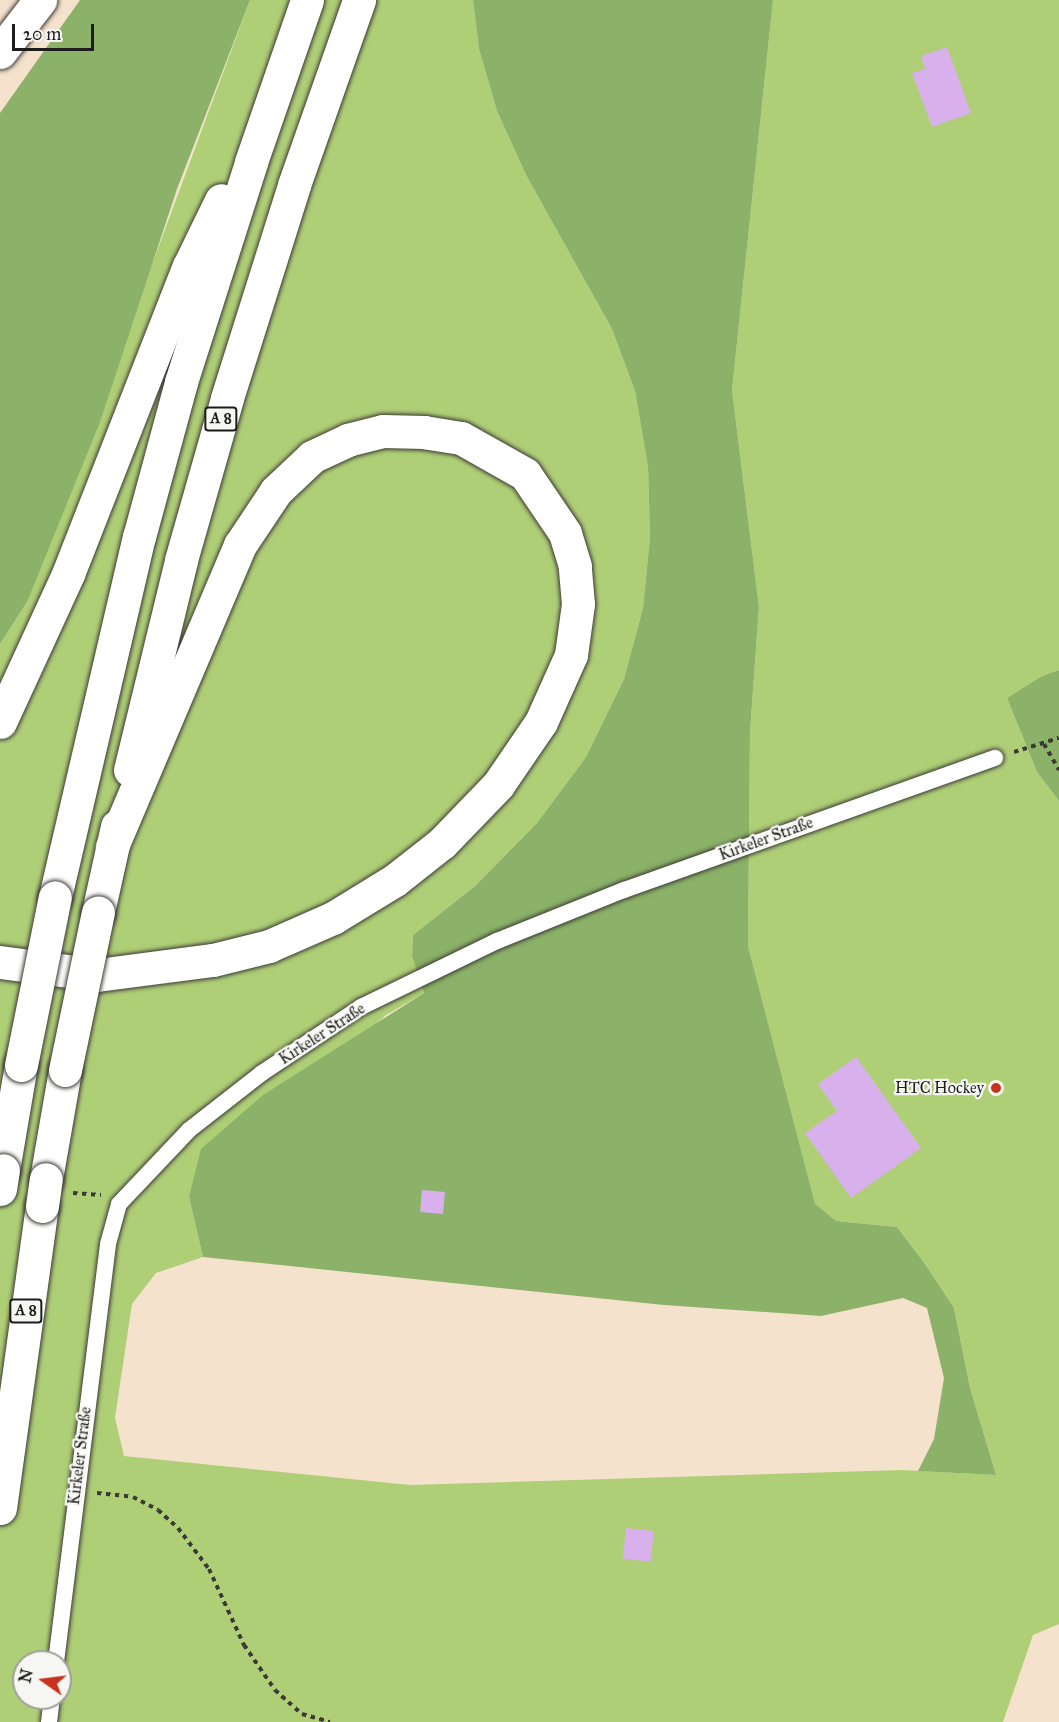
<!DOCTYPE html>
<meta charset="utf-8">
<style>
body{margin:0}
#map{position:relative;width:1059px;height:1722px;overflow:hidden;background:#f5e2cc;font-family:"IM FELL Great Primer",serif}
div>[style]{position:absolute}
.green>*{inset:0;background:#afcf77}
.forest>*{inset:0;background:#8bb268}
.building>*{inset:0;background:#d8b0eb;transform-origin:0 0}
.path>*{height:4px;margin-top:-2px;transform-origin:0;background:repeating-linear-gradient(90deg,#3d3a36 0 4.5px,transparent 0 9px)}
.roads{filter:drop-shadow(0 0 2px #3d3a36) drop-shadow(0 0 2px #3d3a36)}
.lane>*{height:16px;margin:-8px;padding:0 8px;transform-origin:8px;border-radius:8px;background:#fff}
.secondary>*{height:33px;margin:-16.5px;padding:0 16.5px;transform-origin:16.5px;border-radius:16.5px;background:#fff}
.highway>*{height:33px;margin:-16.5px;padding:0 16.5px;transform-origin:16.5px;border-radius:16.5px;background:#fff}
.bridges{filter:drop-shadow(0 0 2px #3d3a36) drop-shadow(0 0 2px #3d3a36)}
.highway-bridge>*{height:33px;margin:-16.5px;padding:0 16.5px;transform-origin:16.5px;border-radius:16.5px;background:#fff}
.dots>*{width:16px;height:16px;translate:-50% -50%;box-sizing:border-box;border:3px solid #f6f6f2;border-radius:50%}
span{translate:-50% -50%;white-space:nowrap;text-align:center;line-height:1.15;-webkit-text-stroke:4.5px #f6f6f2;paint-order:stroke}
.shield-label span{padding:2px 4px;background:#f6f6f2;border:2px solid;border-radius:4px;-webkit-text-stroke-width:0}
.shield-label{font-size:15px;color:#1c1c1c;font-weight:700}
.street-label{font-size:16px;color:#1c1c1c}
.poi-label{font-size:16px;color:#1c1c1c}
.right{translate:-100% -50%;text-align:right}
.north{position:absolute;left:12px;top:1650px;width:60px;height:60px;box-sizing:border-box;background:#f6f6f2;border:2px solid #9f9f9c;border-radius:50%;rotate:284deg;font-size:16px;font-weight:700;line-height:24px;text-align:center;color:#1c1c1c}
.north::after{content:'';display:block;margin:auto;width:21px;height:27px;background:#c8321e;clip-path:polygon(50% 0,100% 100%,50% 72%,0 100%)}
.scale{position:absolute;left:12px;top:24px;width:82px;height:27px;box-sizing:border-box;border:3px solid #1c1c1c;border-top:0;padding-left:8px;font-size:18px;line-height:21px;white-space:nowrap;color:#1c1c1c;-webkit-text-stroke:4px #f6f6f2;paint-order:stroke}
</style>
<div id="map">
<div class="green">
<i style="clip-path:polygon(evenodd,250px 0,473px 0,479px 49px,497px 111px,526px 175px,612px 329px,635px 391px,648px 467px,650px 537px,643px 608px,624px 679px,586px 757px,537px 823px,475px 886px,413px 935px,412px 956px,424px 993px,386px 1015px,189px 1197px,203px 1257px,156px 1273px,132px 1304px,115px 1418px,124px 1456px,410px 1485px,901px 1470px,996px 1475px,970px 1388px,954px 1308px,925px 1264px,897px 1227px,836px 1221px,815px 1205px,748px 946px,750px 732px,759px 607px,732px 390px,773px 0,1059px 0,1059px 670px,1042px 676px,1007px 698px,1037px 772px,1059px 801px,1059px 1624px,1033px 1635px,1003px 1722px,0 1722px,0 644px,27px 602px,250px 0,24px 1662px,60px 1662px,60px 1698px,24px 1698px,24px 1662px)"></i>
</div>
<div class="forest">
<i style="clip-path:polygon(80px 0,250px 0,177px 189px,100px 422px,27px 602px,0 644px,0 113px)"></i>
<i style="clip-path:polygon(473px 0,773px 0,732px 390px,759px 607px,750px 732px,748px 946px,815px 1204px,836px 1221px,897px 1227px,925px 1264px,954px 1308px,970px 1388px,996px 1475px,918px 1471px,934px 1439px,944px 1378px,927px 1308px,903px 1298px,821px 1316px,664px 1305px,203px 1257px,189px 1197px,201px 1149px,263px 1095px,424px 993px,412px 956px,413px 935px,475px 886px,537px 823px,586px 757px,624px 679px,643px 608px,650px 537px,648px 467px,635px 391px,612px 329px,526px 175px,497px 111px,479px 49px)"></i>
<i style="clip-path:polygon(1059px 670px,1059px 801px,1037px 772px,1007px 698px,1042px 676px)"></i>
</div>
<div class="building">
<i style="clip-path:polygon(947px 47px,971px 113px,932px 127px,912px 73px,925px 69px,921px 56px)"></i>
<i style="clip-path:polygon(856px 1057px,921px 1148px,851px 1198px,805px 1133px,837px 1111px,818px 1084px)"></i>
<i style="left:422px;top:1190px;width:23px;height:22px;rotate:5deg"></i>
<i style="left:626px;top:1528px;width:28px;height:31px;rotate:6deg"></i>
</div>
<div class="path">
<i style="left:1044px;top:744px;width:30px;rotate:60deg"></i>
<i style="left:1014px;top:752px;width:47px;rotate:-17.3deg"></i>
<i style="left:73px;top:1193px;width:28px;rotate:4deg"></i>
<i style="left:97px;top:1493px;width:36px;rotate:6deg"></i>
<i style="left:133px;top:1497px;width:28px;rotate:27deg"></i>
<i style="left:158px;top:1510px;width:27px;rotate:42deg"></i>
<i style="left:178px;top:1528px;width:51px;rotate:52.9deg"></i>
<i style="left:209px;top:1569px;width:84px;rotate:65.3deg"></i>
<i style="left:244px;top:1645px;width:55px;rotate:55.4deg"></i>
<i style="left:275px;top:1690px;width:36px;rotate:42deg"></i>
<i style="left:302px;top:1714px;width:29px;rotate:16deg"></i>
</div>
<div class="roads">
<div class="lane">
<i style="left:56px;top:1662px;width:421px;rotate:-82.9deg"></i>
<i style="left:108px;top:1244px;width:41px;rotate:-74.6deg"></i>
<i style="left:119px;top:1204px;width:102px;rotate:-46.6deg"></i>
<i style="left:189px;top:1130px;width:93px;rotate:-38deg"></i>
<i style="left:262px;top:1073px;width:119px;rotate:-33.7deg"></i>
<i style="left:361px;top:1007px;width:151px;rotate:-25.9deg"></i>
<i style="left:497px;top:941px;width:137px;rotate:-21.9deg"></i>
<i style="left:624px;top:890px;width:394px;rotate:-19.6deg"></i>
<i style="left:49px;top:1722px;width:24px;rotate:-83deg"></i>
</div>
<div class="secondary">
<i style="left:0;top:52px;width:66px;rotate:-52.4deg"></i>
</div>
<div class="highway">
<i style="left:0;top:722px;width:163px;rotate:-65.3deg"></i>
<i style="left:68px;top:574px;width:331px;rotate:-68.6deg"></i>
<i style="left:189px;top:266px;width:73px;rotate:-64.1deg"></i>
<i style="left:130px;top:770px;width:216px;rotate:-76.3deg"></i>
<i style="left:181px;top:560px;width:168px;rotate:-74.1deg"></i>
<i style="left:227px;top:398px;width:223px;rotate:-72.5deg"></i>
<i style="left:294px;top:185px;width:196px;rotate:-70.6deg"></i>
<i style="left:55px;top:897px;width:370px;rotate:-76.9deg"></i>
<i style="left:139px;top:537px;width:161px;rotate:-74.8deg"></i>
<i style="left:181px;top:382px;width:231px;rotate:-72.3deg"></i>
<i style="left:251px;top:162px;width:171px;rotate:-70.9deg"></i>
<i style="left:98px;top:912px;width:88px;rotate:-77.5deg"></i>
<i style="left:0;top:962px;width:98px;rotate:7.6deg"></i>
<i style="left:97px;top:975px;width:117px;rotate:-7.4deg"></i>
<i style="left:213px;top:960px;width:58px;rotate:-14deg"></i>
<i style="left:269px;top:946px;width:70px;rotate:-23.6deg"></i>
<i style="left:333px;top:918px;width:73px;rotate:-31.5deg"></i>
<i style="left:395px;top:880px;width:60px;rotate:-38.2deg"></i>
<i style="left:442px;top:843px;width:81px;rotate:-46deg"></i>
<i style="left:498px;top:785px;width:76px;rotate:-55.7deg"></i>
<i style="left:541px;top:722px;width:73px;rotate:-65.9deg"></i>
<i style="left:571px;top:655px;width:51px;rotate:-82.2deg"></i>
<i style="left:578px;top:604px;width:38px;rotate:-95deg"></i>
<i style="left:575px;top:566px;width:34px;rotate:-107deg"></i>
<i style="left:565px;top:533px;width:71px;rotate:-124.1deg"></i>
<i style="left:525px;top:474px;width:73px;rotate:-150.6deg"></i>
<i style="left:461px;top:438px;width:36px;rotate:-171deg"></i>
<i style="left:425px;top:432px;width:42px;rotate:-178.6deg"></i>
<i style="left:383px;top:431px;width:36px;rotate:166deg"></i>
<i style="left:348px;top:440px;width:40px;rotate:155deg"></i>
<i style="left:312px;top:457px;width:50px;rotate:136.6deg"></i>
<i style="left:276px;top:491px;width:65px;rotate:123.7deg"></i>
<i style="left:240px;top:545px;width:328px;rotate:113deg"></i>
<i style="left:3px;top:1170px;width:107px;rotate:-80.3deg"></i>
<i style="left:46px;top:1179px;width:111px;rotate:-80.1deg"></i>
<i style="left:0;top:1508px;width:305px;rotate:-82.1deg"></i>
</div>
</div>
<div class="bridges">
<div class="highway-bridge">
<i style="left:21px;top:1065px;width:171px;rotate:-78.6deg"></i>
<i style="left:65px;top:1070px;width:161px;rotate:-78.2deg"></i>
<i style="left:0;top:1189px;width:19px;rotate:-81deg"></i>
<i style="left:42px;top:1206px;width:27px;rotate:-82deg"></i>
</div>
</div>
<div class="dots">
<i style="left:996px;top:1088px;background:#c8321e"></i>
</div>
<div class="shield-label">
<span style="left:221px;top:419px">A 8</span>
<span style="left:26px;top:1311px">A 8</span>
</div>
<div class="street-label">
<span style="left:766px;top:839px;rotate:-20deg">Kirkeler Straße</span>
<span style="left:322px;top:1034px;rotate:-33deg">Kirkeler Straße</span>
<span style="left:80px;top:1456px;rotate:-83deg">Kirkeler Straße</span>
</div>
<div class="poi-label">
<span class="right" style="left:984px;top:1088px">HTC Hockey</span>
</div>
<div class="north">N</div>
<div class="scale">20 m</div>
</div>
